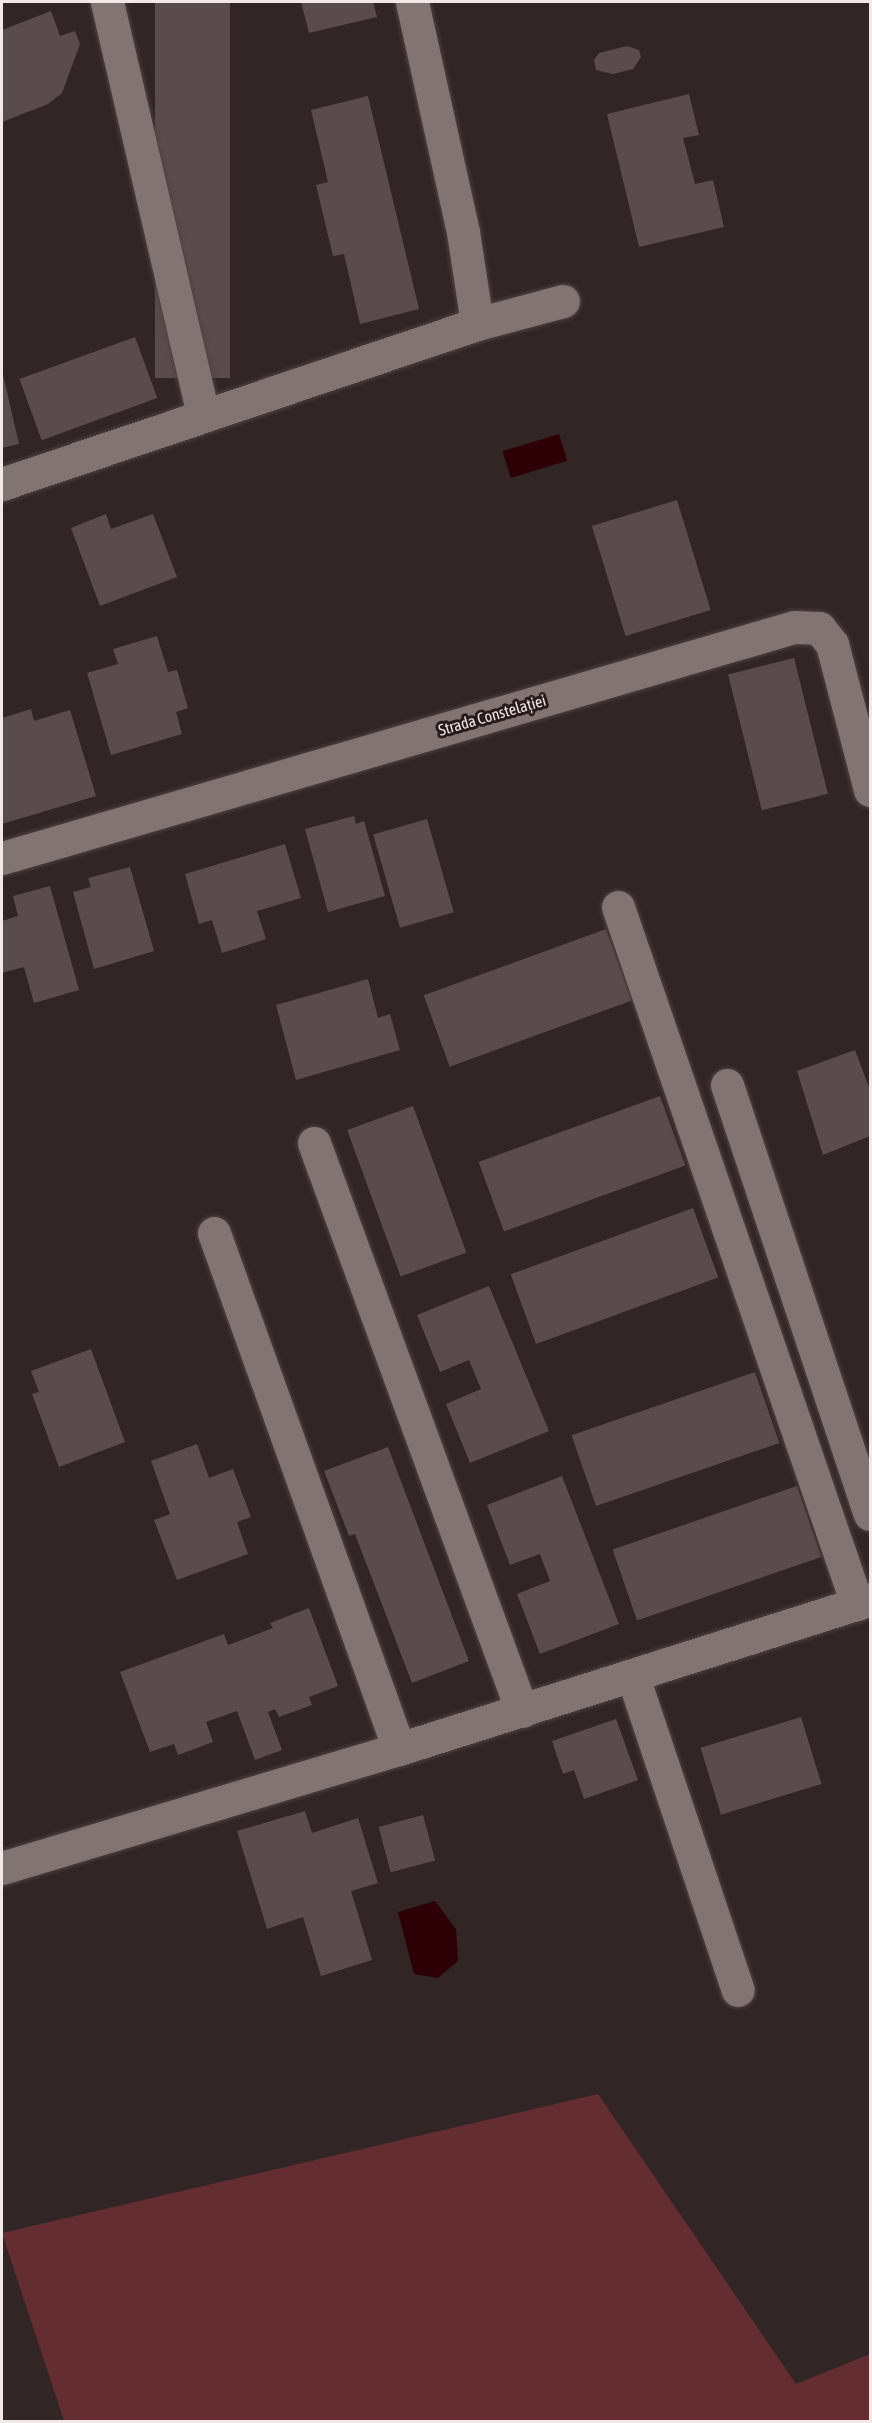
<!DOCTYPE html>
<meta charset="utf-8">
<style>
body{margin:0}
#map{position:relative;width:872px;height:2423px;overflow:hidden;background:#312525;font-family:"Asap Condensed",sans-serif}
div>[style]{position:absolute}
.green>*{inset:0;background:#642d32}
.water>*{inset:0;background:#2d0006;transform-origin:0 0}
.building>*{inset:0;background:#5a4c4d;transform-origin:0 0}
.roads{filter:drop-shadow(0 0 2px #4d4242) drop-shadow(0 0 2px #4d4242)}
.minor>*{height:33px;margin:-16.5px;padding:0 16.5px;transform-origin:16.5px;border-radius:16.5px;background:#837474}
span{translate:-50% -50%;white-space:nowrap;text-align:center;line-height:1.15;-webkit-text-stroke:6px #271b1c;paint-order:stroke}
.street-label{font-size:16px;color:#f1e8e8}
.frame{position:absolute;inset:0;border:3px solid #f1e8e8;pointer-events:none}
</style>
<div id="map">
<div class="green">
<i style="clip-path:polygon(598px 2094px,796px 2384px,870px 2354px,870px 2421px,64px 2421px,2px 2233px)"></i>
</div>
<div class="water">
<i style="left:559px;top:434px;width:28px;height:59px;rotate:73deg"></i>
<i style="clip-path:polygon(435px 1901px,456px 1929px,458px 1961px,438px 1978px,414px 1974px,398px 1912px)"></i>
</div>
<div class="building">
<i style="left:155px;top:2px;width:75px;height:376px"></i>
<i style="clip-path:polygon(301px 2px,373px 2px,377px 17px,309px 33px)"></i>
<i style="clip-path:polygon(51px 11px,60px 36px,75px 31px,80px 44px,62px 93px,48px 104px,2px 122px,2px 30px)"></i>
<i style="clip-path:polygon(627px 46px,639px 50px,641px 57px,633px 69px,613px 74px,596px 70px,594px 60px,599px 53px)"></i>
<i style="clip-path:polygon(689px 94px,699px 135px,683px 138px,695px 184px,713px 180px,724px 227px,639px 247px,607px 114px)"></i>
<i style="clip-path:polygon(368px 96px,419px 309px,360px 324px,344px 254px,333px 256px,316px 185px,328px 182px,311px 110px)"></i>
<i style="left:135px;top:337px;width:65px;height:123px;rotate:70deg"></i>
<i style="clip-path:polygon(2px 370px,19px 444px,2px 448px)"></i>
<i style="left:677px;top:500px;width:115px;height:89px;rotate:73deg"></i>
<i style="clip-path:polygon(106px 514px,111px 529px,153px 514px,177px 577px,100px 606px,71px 528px)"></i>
<i style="clip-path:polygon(157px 636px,168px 672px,177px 670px,188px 708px,176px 712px,182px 734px,111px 755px,87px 673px,118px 664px,113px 649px)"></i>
<i style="left:794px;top:658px;width:140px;height:68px;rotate:76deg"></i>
<i style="clip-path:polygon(31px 709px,34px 721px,70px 710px,96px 796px,2px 824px,2px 718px)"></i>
<i style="clip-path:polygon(354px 816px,356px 824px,364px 821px,385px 896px,328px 912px,305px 829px)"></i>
<i style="left:427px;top:819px;width:97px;height:56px;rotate:74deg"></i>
<i style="clip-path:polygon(285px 844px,301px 898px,257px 911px,266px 939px,222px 953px,212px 920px,199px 924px,185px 874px)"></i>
<i style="clip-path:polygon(130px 867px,154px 951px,94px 969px,73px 892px,91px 887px,88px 878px)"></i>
<i style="clip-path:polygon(50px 886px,79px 990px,34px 1003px,24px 967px,2px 973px,2px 921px,18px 916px,13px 896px)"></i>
<i style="left:606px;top:929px;width:76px;height:194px;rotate:70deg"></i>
<i style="clip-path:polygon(368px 979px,378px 1018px,390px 1014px,400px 1050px,296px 1080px,276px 1005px)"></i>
<i style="clip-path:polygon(855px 1050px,870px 1090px,870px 1136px,823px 1155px,797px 1071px)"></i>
<i style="left:660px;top:1096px;width:74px;height:193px;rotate:70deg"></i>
<i style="left:413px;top:1106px;width:156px;height:70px;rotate:70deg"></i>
<i style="left:693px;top:1208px;width:74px;height:194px;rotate:70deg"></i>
<i style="clip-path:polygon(489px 1286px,549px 1431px,470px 1463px,446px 1404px,481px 1389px,469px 1360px,440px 1372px,417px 1315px)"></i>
<i style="clip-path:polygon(91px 1349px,125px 1442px,59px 1467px,32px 1394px,39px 1392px,31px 1371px)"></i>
<i style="left:755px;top:1372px;width:75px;height:194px;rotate:71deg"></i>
<i style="clip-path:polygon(197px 1444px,209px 1478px,233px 1469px,251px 1517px,237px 1522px,248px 1554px,177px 1580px,154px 1520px,170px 1514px,151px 1461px)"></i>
<i style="clip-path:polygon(388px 1447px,469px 1661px,412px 1683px,355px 1534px,349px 1536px,324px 1471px)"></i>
<i style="clip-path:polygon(562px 1476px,619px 1624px,540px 1654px,517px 1594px,550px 1581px,540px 1554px,510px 1565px,487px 1505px)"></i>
<i style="left:797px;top:1486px;width:75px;height:195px;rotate:71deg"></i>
<i style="clip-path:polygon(309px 1608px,338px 1686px,309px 1697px,312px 1705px,279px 1717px,275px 1709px,268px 1712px,282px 1750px,255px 1760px,237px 1711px,206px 1722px,213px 1742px,178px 1755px,174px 1744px,150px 1752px,120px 1672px,224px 1634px,228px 1645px,273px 1628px,270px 1623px)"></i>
<i style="left:801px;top:1717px;width:70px;height:105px;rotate:73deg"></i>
<i style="clip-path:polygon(616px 1719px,638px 1780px,584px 1799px,574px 1770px,563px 1774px,552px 1741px)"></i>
<i style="clip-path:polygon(305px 1811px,312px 1833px,358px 1818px,378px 1883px,351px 1891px,372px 1960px,321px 1976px,303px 1917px,267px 1929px,237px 1831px)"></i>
<i style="left:423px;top:1815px;width:47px;height:46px;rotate:75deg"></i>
</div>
<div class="roads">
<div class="minor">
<i style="left:107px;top:2px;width:425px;rotate:76.9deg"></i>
<i style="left:412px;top:2px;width:236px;rotate:77.5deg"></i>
<i style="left:463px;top:232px;width:93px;rotate:81.3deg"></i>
<i style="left:2px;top:484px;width:501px;rotate:-18.62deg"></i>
<i style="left:477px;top:324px;width:89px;rotate:-15deg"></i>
<i style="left:2px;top:858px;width:825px;rotate:-16.26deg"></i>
<i style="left:794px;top:627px;width:25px;rotate:2deg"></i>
<i style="left:819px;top:628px;width:21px;rotate:51deg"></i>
<i style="left:832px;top:644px;width:151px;rotate:75.4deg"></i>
<i style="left:618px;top:907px;width:737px;rotate:71.07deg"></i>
<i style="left:727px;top:1085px;width:452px;rotate:71.6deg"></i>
<i style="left:314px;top:1143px;width:605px;rotate:69.89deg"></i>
<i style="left:214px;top:1233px;width:548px;rotate:70.28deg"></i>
<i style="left:633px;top:1677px;width:330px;rotate:71.5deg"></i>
<i style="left:2px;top:1868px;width:414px;rotate:-16.7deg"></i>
<i style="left:399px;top:1749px;width:494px;rotate:-17.6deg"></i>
</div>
</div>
<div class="street-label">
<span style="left:492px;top:715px;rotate:-16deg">Strada Constelației</span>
</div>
<div class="frame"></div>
</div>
